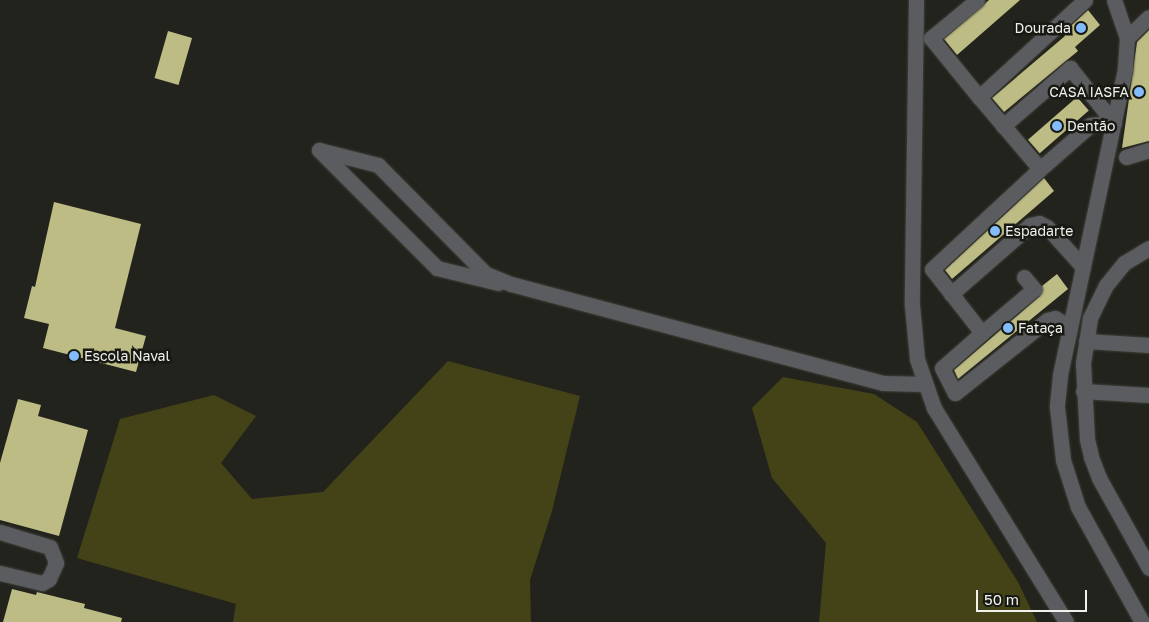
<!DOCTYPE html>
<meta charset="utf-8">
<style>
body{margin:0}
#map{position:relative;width:1149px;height:622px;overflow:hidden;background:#23231d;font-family:"Golos Text",sans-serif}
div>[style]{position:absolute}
.green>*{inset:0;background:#444217}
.building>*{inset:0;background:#bdbc84;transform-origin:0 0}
.roads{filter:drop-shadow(0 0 1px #40403a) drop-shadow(0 0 1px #40403a)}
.minor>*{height:15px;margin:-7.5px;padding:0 7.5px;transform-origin:7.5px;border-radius:7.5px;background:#5a5c5f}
.dots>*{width:14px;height:14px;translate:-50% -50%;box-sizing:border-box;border:2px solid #191913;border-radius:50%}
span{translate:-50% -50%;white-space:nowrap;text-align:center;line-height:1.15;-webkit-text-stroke:5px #191913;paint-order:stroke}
.poi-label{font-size:14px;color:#f0f0ec}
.right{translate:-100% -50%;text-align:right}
.left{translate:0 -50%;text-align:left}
.scale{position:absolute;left:976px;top:590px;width:111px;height:22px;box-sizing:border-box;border:2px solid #f0f0ec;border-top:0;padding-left:6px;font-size:15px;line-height:18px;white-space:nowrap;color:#f0f0ec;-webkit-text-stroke:4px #191913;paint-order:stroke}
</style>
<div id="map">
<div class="green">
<i style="clip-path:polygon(448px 361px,580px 396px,552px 511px,530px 580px,531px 622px,233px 622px,236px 604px,77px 558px,120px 419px,214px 395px,256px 416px,221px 463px,252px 499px,323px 492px)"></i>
<i style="clip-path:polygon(783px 377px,874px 394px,917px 422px,1018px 582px,1037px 622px,819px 622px,826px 543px,772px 478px,752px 408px)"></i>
</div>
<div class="building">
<i style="clip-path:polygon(989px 0,1020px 0,957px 55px,944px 39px)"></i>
<i style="clip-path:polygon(1088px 10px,1100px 25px,1075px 47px,1078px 51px,1004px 112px,992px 98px,1065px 36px,1063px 33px)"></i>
<i style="clip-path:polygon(1149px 30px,1149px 141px,1122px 148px,1137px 42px)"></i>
<i style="left:168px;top:31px;width:25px;height:49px;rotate:16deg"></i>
<i style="left:1077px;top:97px;width:18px;height:65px;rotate:49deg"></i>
<i style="clip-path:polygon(1044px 178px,1054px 191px,952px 279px,945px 270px)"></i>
<i style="clip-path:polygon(54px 202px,141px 224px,115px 328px,146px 336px,136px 372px,43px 348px,49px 324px,24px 318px,32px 286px,35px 287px)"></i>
<i style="clip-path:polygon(1057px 274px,1068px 289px,958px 379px,954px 370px,1040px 296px,1042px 286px)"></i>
<i style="clip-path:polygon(18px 399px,41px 405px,38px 416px,88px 430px,59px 536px,0 520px,0 463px)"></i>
<i style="clip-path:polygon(12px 589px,36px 595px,37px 592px,85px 604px,84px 608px,122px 618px,121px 622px,3px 622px)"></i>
</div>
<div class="roads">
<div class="minor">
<i style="left:916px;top:0;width:305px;rotate:90.8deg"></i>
<i style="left:912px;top:305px;width:54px;rotate:84.7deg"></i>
<i style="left:917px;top:359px;width:52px;rotate:70.9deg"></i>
<i style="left:934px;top:408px;width:251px;rotate:58.3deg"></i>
<i style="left:977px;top:0;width:60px;rotate:140.4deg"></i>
<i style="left:931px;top:38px;width:76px;rotate:50.9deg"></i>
<i style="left:1085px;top:0;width:144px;rotate:137.5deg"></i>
<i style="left:979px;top:97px;width:94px;rotate:49.7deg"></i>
<i style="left:1040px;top:169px;width:67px;rotate:-41.3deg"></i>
<i style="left:1090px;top:125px;width:24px;rotate:-5deg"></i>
<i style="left:1114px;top:0;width:40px;rotate:71.1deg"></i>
<i style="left:1127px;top:38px;width:31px;rotate:94deg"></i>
<i style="left:1125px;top:69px;width:314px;rotate:102deg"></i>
<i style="left:1060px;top:376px;width:31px;rotate:96deg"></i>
<i style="left:1057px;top:407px;width:53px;rotate:83.5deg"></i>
<i style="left:1063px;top:460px;width:49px;rotate:72.3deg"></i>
<i style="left:1078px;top:507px;width:132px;rotate:60.9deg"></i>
<i style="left:1127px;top:38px;width:30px;rotate:-44deg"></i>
<i style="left:1003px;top:126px;width:89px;rotate:-40.9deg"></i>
<i style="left:1070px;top:68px;width:70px;rotate:51.3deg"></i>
<i style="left:319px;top:150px;width:61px;rotate:14.3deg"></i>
<i style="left:378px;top:165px;width:153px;rotate:45.3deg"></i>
<i style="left:486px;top:274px;width:27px;rotate:22deg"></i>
<i style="left:511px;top:284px;width:385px;rotate:14.9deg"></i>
<i style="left:883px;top:383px;width:40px;rotate:1.4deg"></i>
<i style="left:319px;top:150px;width:167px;rotate:45deg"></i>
<i style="left:437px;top:268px;width:63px;rotate:13.8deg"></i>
<i style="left:1126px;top:157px;width:24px;rotate:-17deg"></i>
<i style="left:1149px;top:248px;width:29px;rotate:149deg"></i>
<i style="left:1124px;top:263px;width:28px;rotate:129deg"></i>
<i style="left:1106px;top:285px;width:37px;rotate:116deg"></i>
<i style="left:1090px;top:318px;width:46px;rotate:98.8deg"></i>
<i style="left:1083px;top:363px;width:76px;rotate:87deg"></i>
<i style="left:1087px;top:439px;width:18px;rotate:77deg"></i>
<i style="left:1091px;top:457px;width:22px;rotate:69deg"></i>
<i style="left:1099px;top:478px;width:103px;rotate:60.9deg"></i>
<i style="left:1024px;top:277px;width:16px;rotate:50deg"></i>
<i style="left:1034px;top:289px;width:68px;rotate:139.8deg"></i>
<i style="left:982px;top:333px;width:81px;rotate:-128deg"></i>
<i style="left:932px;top:269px;width:147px;rotate:-42.8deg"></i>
<i style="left:951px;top:294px;width:105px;rotate:-41.1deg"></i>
<i style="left:1030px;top:225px;width:9px;rotate:-13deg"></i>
<i style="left:1039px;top:223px;width:9px;rotate:27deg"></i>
<i style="left:1047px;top:227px;width:54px;rotate:48deg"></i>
<i style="left:982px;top:333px;width:53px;rotate:138.8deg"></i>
<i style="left:942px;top:368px;width:28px;rotate:63deg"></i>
<i style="left:955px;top:393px;width:117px;rotate:-38.4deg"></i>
<i style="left:1047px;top:320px;width:8px;rotate:-14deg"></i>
<i style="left:1055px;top:318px;width:18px;rotate:34deg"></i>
<i style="left:1086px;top:341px;width:63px;rotate:3.6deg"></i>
<i style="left:1083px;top:391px;width:66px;rotate:3.5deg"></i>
<i style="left:0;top:532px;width:52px;rotate:16.7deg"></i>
<i style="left:50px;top:547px;width:17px;rotate:69deg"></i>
<i style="left:56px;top:563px;width:17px;rotate:114deg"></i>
<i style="left:49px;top:579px;width:8px;rotate:150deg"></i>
<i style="left:42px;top:583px;width:43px;rotate:-166.6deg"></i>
</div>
</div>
<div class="dots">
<i style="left:1081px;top:28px;background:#82bcfa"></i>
<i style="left:1139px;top:92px;background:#82bcfa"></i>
<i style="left:1057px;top:126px;background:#82bcfa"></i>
<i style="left:995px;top:231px;background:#82bcfa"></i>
<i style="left:1008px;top:328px;background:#82bcfa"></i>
<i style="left:74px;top:356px;background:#82bcfa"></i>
</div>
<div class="poi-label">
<span class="right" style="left:1071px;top:28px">Dourada</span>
<span class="right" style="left:1129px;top:92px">CASA IASFA</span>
<span class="left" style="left:1067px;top:126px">Dentão</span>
<span class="left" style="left:1005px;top:231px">Espadarte</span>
<span class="left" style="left:1018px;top:328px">Fataça</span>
<span class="left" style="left:84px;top:356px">Escola Naval</span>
</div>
<div class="scale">50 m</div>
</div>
